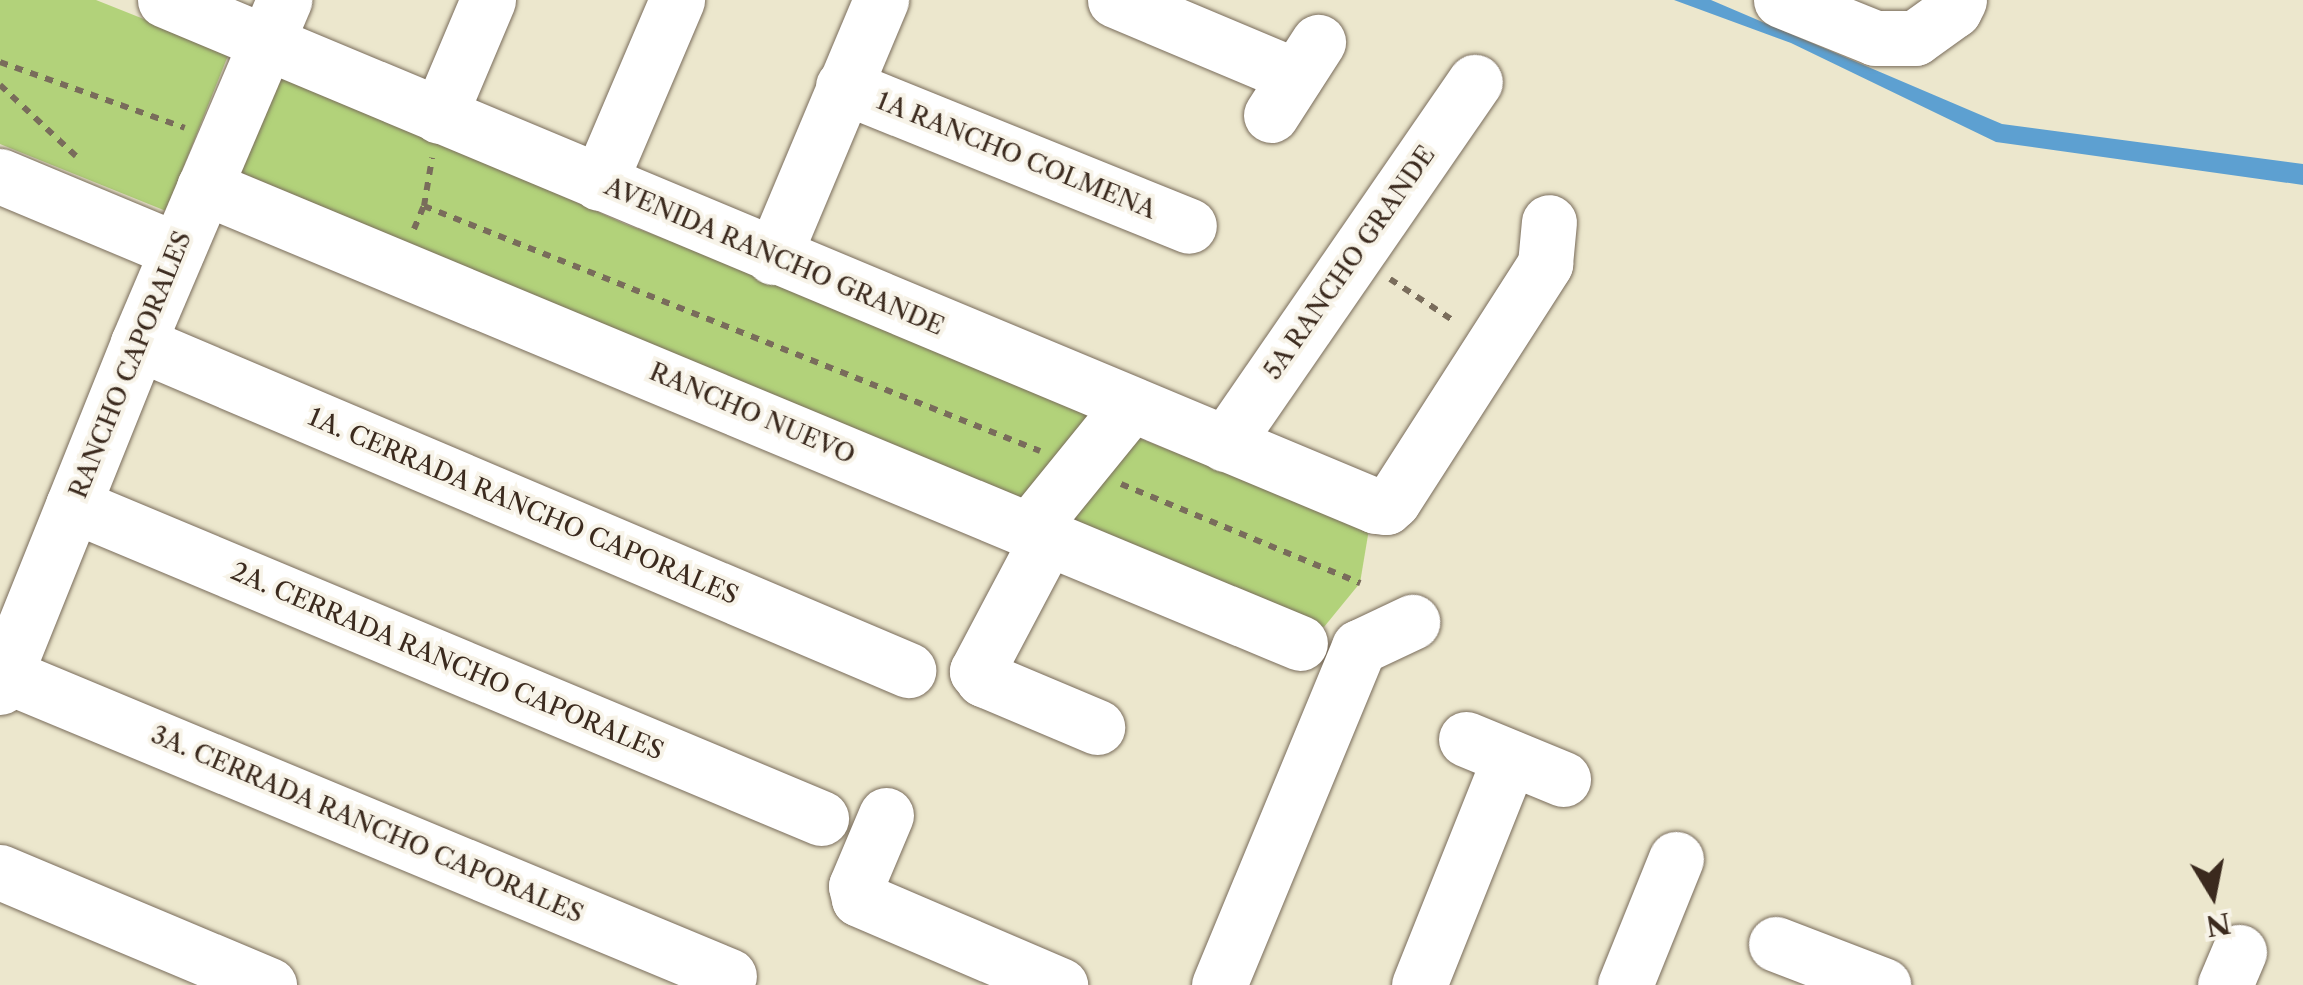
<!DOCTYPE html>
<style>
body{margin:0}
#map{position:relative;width:2303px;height:985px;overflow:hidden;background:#ece7cd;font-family:"Libre Caslon Text",serif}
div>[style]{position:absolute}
.green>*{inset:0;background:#b2d27a}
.water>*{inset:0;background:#5da0d1}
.path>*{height:6px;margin-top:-3px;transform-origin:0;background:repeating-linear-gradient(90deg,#796c5b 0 8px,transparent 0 16px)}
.roads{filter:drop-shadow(0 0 2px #796c5b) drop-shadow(0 0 2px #796c5b)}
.minor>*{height:55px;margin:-27.5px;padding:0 27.5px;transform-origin:27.5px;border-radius:27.5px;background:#fff}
span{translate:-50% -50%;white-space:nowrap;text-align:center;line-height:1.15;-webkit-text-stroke:8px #f7f3e8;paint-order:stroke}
.street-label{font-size:25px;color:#3b2a1e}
.north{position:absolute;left:2163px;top:845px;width:100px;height:100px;-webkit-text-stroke:8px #f7f3e8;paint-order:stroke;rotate:170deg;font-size:28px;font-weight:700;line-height:40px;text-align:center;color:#3b2a1e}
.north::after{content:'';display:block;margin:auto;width:35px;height:45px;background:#3b2a1e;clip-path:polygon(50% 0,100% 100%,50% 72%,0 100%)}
</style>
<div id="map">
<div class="green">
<i style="clip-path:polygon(0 0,96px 0,229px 53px,166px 211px,0 144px)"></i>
<i style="clip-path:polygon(280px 70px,625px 224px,756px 273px,1094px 417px,1027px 505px,235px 170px)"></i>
<i style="clip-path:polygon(1126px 433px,1369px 529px,1360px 583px,1324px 627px,1063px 523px)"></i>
</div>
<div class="water">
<i style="clip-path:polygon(1674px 0,1711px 0,2002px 124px,2303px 164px,2303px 185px,1996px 142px,1791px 43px)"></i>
</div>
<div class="path">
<i style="left:0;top:62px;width:196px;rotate:19.6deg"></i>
<i style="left:0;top:85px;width:104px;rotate:43.1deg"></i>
<i style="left:424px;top:206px;width:49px;rotate:-80.5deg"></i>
<i style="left:414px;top:229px;width:25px;rotate:-67deg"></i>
<i style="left:424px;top:206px;width:663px;rotate:21.69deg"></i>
<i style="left:1390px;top:279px;width:77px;rotate:33.3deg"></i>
<i style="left:1121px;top:484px;width:259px;rotate:22.5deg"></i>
</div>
<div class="roads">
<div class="minor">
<i style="left:165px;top:0;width:1312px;rotate:22.68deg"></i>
<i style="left:1376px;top:506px;width:10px;rotate:6deg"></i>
<i style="left:1386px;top:507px;width:9px;rotate:-41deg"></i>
<i style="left:1393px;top:501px;width:282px;rotate:-57.3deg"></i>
<i style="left:1545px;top:264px;width:42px;rotate:-84.6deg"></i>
<i style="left:1115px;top:0;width:196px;rotate:22.8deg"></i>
<i style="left:1781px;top:0;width:101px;rotate:22deg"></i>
<i style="left:1875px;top:38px;width:40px"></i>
<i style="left:1915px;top:38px;width:48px;rotate:-35.7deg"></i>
<i style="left:1954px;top:10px;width:11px;rotate:-63deg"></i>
<i style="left:843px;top:86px;width:373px;rotate:22deg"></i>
<i style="left:1271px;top:115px;width:87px;rotate:-57.2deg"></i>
<i style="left:439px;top:116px;width:126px;rotate:-67.1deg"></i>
<i style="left:0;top:176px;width:192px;rotate:22.7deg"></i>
<i style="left:599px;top:183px;width:199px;rotate:-66.9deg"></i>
<i style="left:204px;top:187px;width:1187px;rotate:22.59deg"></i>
<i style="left:773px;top:257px;width:279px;rotate:-67.2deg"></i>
<i style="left:138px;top:343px;width:837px;rotate:23.01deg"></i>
<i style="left:1225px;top:444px;width:440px;rotate:-55.4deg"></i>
<i style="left:73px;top:505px;width:811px;rotate:22.71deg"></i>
<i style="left:1029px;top:530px;width:159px;rotate:-50.9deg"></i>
<i style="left:1048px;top:537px;width:152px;rotate:117.9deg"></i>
<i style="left:977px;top:671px;width:10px;rotate:53deg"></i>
<i style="left:983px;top:679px;width:124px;rotate:22.8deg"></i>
<i style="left:5px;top:675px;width:784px;rotate:22.57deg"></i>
<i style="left:0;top:687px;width:371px;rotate:-68.1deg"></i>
<i style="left:138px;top:343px;width:373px;rotate:-66.9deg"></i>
<i style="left:1466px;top:739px;width:105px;rotate:22.4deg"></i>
<i style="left:886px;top:815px;width:77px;rotate:112.9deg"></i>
<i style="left:856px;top:886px;width:13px;rotate:77deg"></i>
<i style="left:859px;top:899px;width:219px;rotate:23.2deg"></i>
<i style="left:0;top:872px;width:292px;rotate:22.8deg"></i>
<i style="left:1776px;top:944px;width:115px;rotate:21deg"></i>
<i style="left:1219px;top:985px;width:366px;rotate:-67.5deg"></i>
<i style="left:1359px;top:647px;width:59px;rotate:-25.3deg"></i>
<i style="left:1419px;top:985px;width:245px;rotate:-68.2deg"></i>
<i style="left:1625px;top:985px;width:136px;rotate:-68deg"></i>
<i style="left:2225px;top:985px;width:36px;rotate:-67deg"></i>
</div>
</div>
<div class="street-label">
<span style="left:1016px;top:156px;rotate:22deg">1A RANCHO COLMENA</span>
<span style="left:774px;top:257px;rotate:23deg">AVENIDA RANCHO GRANDE</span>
<span style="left:1350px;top:263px;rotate:-55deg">5A RANCHO GRANDE</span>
<span style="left:131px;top:365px;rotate:-68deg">RANCHO CAPORALES</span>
<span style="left:752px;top:414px;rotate:23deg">RANCHO NUEVO</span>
<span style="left:523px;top:507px;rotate:23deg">1A. CERRADA RANCHO CAPORALES</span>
<span style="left:447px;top:662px;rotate:23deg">2A. CERRADA RANCHO CAPORALES</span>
<span style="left:367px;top:825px;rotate:23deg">3A. CERRADA RANCHO CAPORALES</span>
</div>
<div class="north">N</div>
</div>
